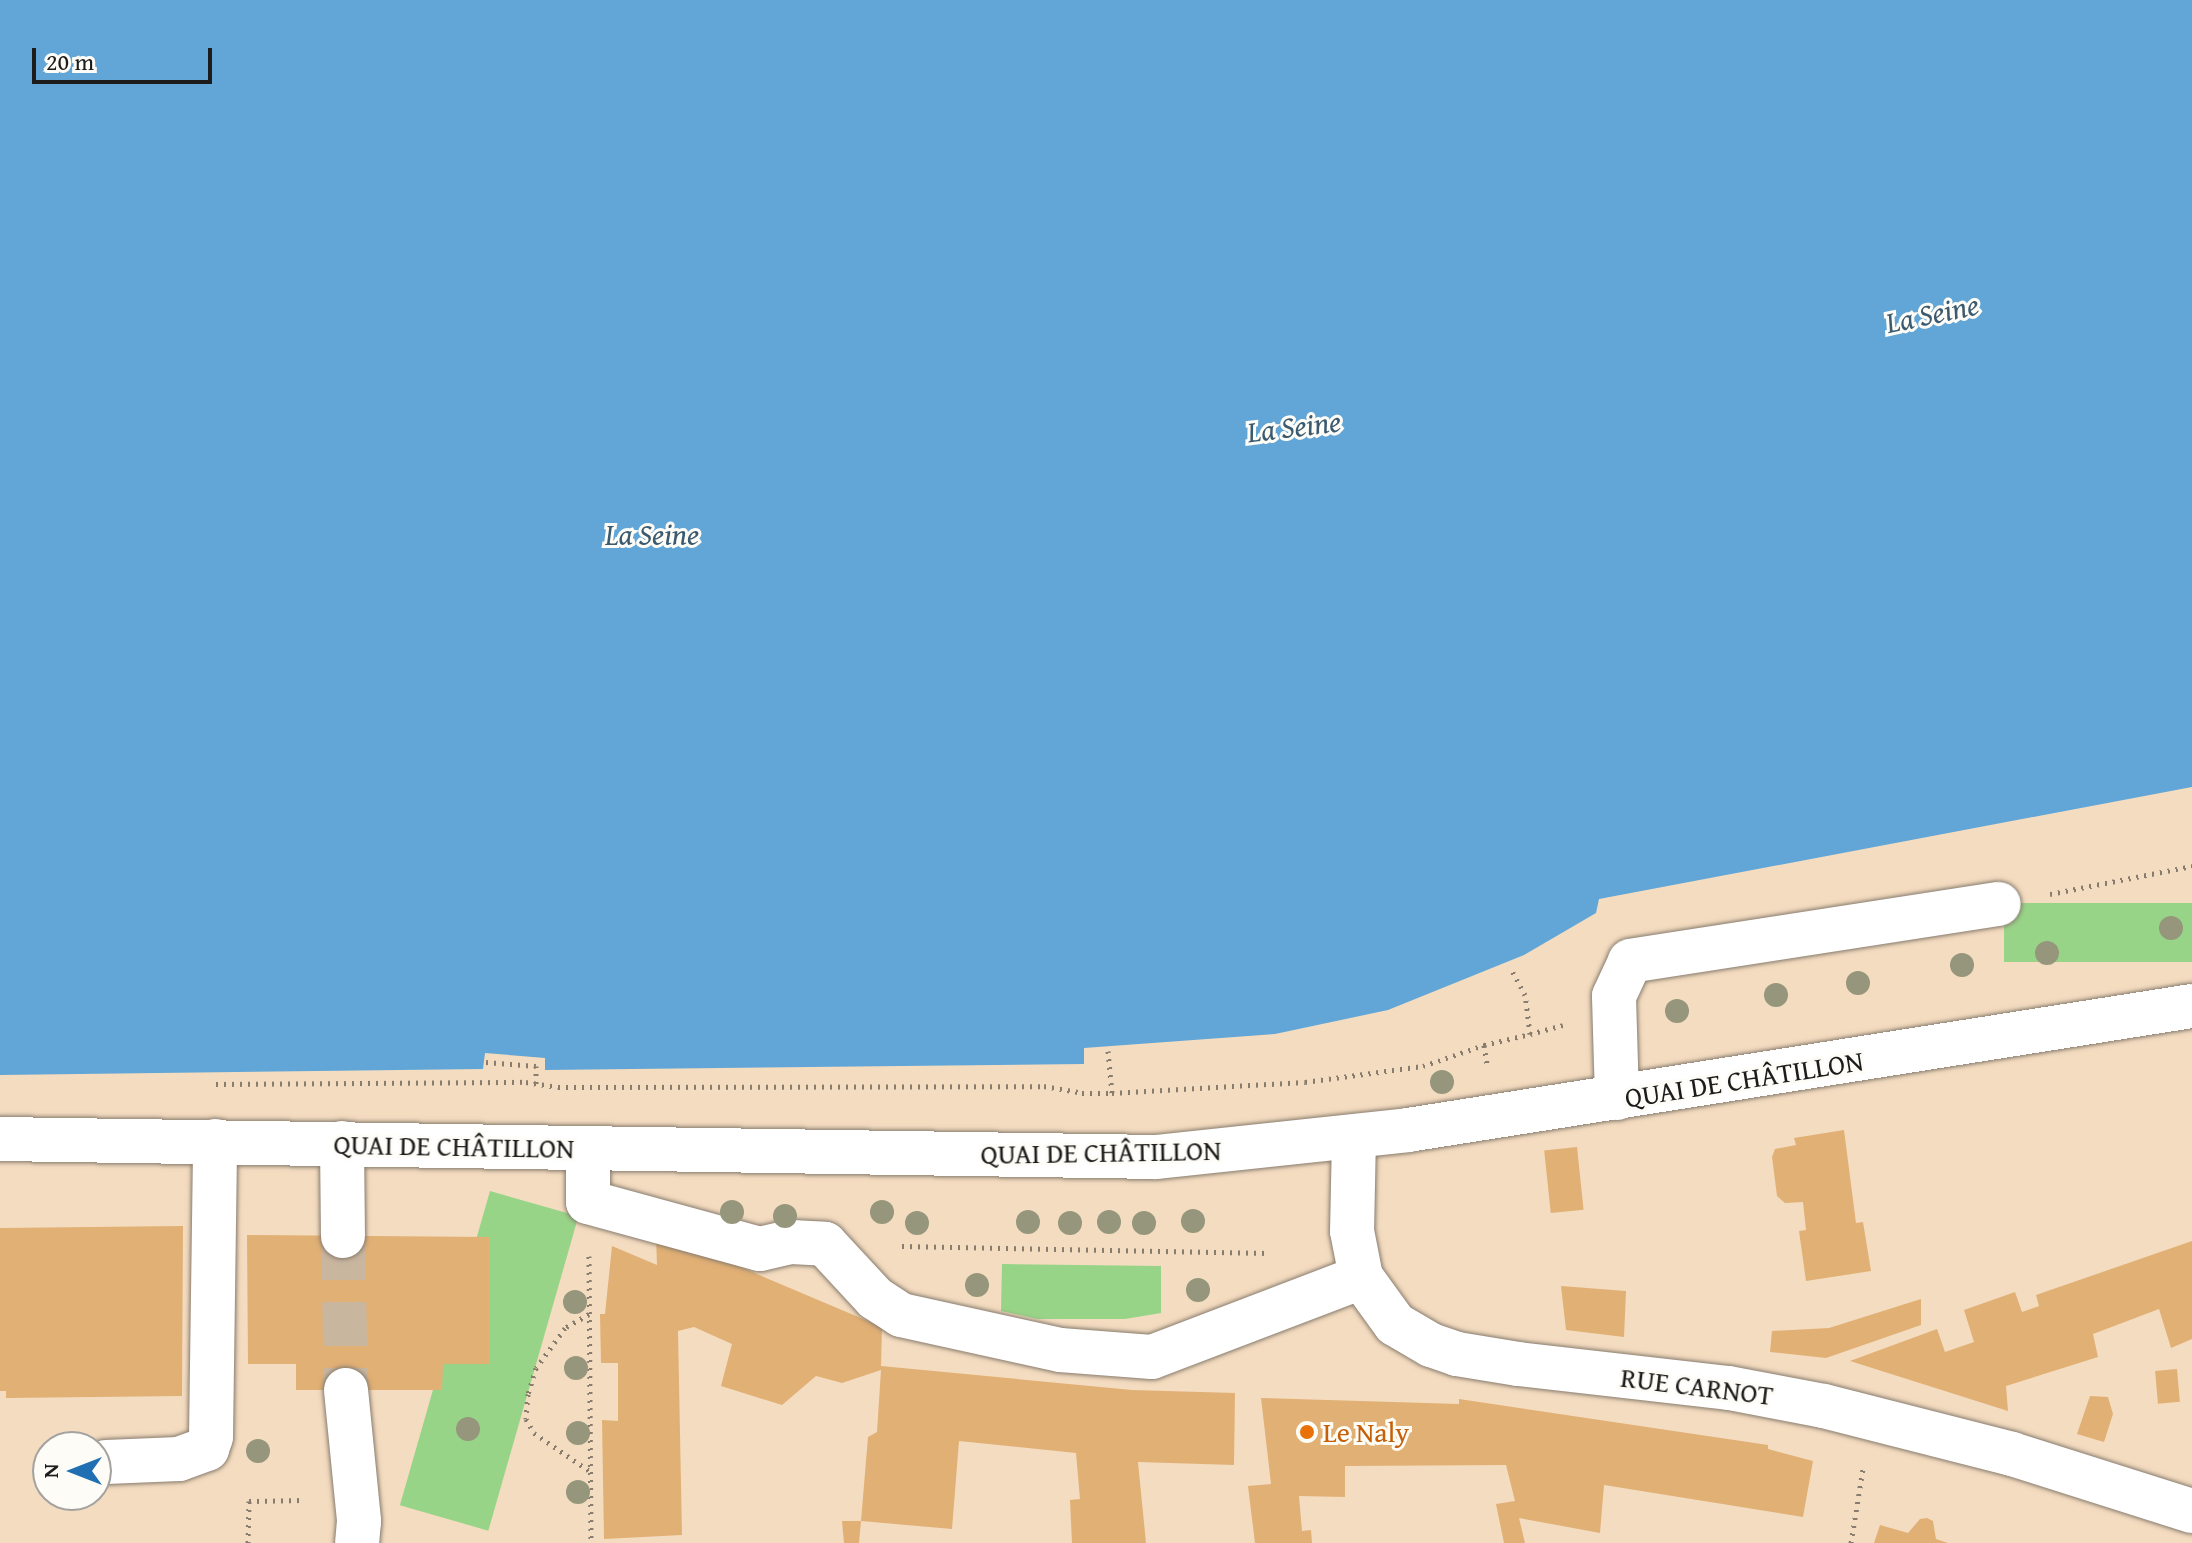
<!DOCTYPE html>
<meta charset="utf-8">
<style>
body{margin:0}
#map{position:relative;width:2192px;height:1543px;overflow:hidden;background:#f4dcc0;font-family:"Gentium Book Plus",serif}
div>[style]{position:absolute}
.green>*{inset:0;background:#98d488;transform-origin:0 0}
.water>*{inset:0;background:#61a6d6}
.building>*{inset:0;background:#e1b075;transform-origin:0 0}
.minor-tunnel>*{height:44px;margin-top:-22px;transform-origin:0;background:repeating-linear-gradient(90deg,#c9b69f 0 44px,transparent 0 66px)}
.path>*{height:5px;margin-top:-2.5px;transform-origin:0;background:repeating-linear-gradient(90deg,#887c6e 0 2px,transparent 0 8px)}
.roads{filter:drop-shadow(0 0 2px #887c6e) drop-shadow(0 0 2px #887c6e)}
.minor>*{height:44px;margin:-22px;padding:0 22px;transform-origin:22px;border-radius:22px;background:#fff}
.major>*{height:44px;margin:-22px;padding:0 22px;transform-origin:22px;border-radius:22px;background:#fff}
.trees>*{width:24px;height:24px;margin:-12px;border-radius:50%;background:#95967b}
.dots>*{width:22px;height:22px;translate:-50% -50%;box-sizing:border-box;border:4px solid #fdfcf7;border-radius:50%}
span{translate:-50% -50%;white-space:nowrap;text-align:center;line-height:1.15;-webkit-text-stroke:6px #fdfcf7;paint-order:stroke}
.street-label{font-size:28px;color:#1c1c1c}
.food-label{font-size:28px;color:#c56008}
.left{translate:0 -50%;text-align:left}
.water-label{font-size:30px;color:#3b5a70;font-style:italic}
.north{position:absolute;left:32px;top:1431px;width:80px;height:80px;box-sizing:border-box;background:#fdfcf7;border:2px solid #a3a29f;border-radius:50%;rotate:270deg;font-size:22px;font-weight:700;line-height:32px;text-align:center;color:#1c1c1c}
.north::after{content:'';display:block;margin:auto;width:28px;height:36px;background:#1f6fb2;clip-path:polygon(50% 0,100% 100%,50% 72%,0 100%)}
.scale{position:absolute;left:32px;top:48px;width:180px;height:36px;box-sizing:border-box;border:4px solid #1c1c1c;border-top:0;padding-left:10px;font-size:24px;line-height:28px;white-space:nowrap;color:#1c1c1c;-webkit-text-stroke:6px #fdfcf7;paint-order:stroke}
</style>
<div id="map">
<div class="green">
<i style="left:2192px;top:903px;width:59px;height:188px;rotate:90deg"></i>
<i style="left:490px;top:1191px;width:92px;height:327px;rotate:16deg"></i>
<i style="clip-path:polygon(1002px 1264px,1161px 1266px,1161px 1313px,1125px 1319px,1037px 1319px,1001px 1311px)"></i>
</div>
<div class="water">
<i style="clip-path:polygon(0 0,2192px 0,2192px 787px,1599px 899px,1596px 913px,1524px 955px,1388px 1010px,1275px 1034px,1084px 1048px,1084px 1064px,545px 1070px,545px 1058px,485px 1053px,483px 1069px,0 1075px)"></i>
</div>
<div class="building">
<i style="clip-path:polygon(1844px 1130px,1856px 1223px,1863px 1222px,1871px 1271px,1806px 1281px,1799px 1231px,1806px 1230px,1803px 1202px,1785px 1203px,1777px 1196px,1772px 1157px,1775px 1149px,1796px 1145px,1794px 1138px)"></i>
<i style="left:1577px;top:1147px;width:63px;height:33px;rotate:84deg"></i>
<i style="clip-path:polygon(183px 1226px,182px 1396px,6px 1398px,6px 1391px,0 1391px,0 1228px)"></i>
<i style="clip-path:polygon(247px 1235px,489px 1237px,489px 1364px,443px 1364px,442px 1390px,296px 1390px,296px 1364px,248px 1364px)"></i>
<i style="clip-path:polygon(656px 1237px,698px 1249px,882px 1327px,881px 1366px,1132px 1390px,1235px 1393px,1234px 1465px,1138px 1462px,1146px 1543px,1072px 1543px,1070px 1500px,1080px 1499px,1076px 1453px,959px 1441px,952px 1529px,861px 1521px,859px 1543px,844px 1543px,842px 1521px,861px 1521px,868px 1437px,877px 1432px,881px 1370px,842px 1383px,816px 1376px,782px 1405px,721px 1386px,732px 1344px,694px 1327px,678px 1331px,682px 1535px,604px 1539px,602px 1420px,618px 1421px,618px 1363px,601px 1363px,600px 1314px,605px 1314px,612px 1246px,657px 1265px)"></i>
<i style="clip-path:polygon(2192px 1241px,2192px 1339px,2171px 1348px,2159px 1309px,2093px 1334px,2098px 1357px,2006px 1386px,2008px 1411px,1850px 1361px,1937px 1329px,1945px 1352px,1974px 1342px,1964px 1310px,2015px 1292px,2022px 1312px,2039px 1306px,2036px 1295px)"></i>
<i style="clip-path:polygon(1561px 1286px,1626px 1291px,1624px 1337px,1566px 1330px)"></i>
<i style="clip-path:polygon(1921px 1299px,1921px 1325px,1826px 1358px,1770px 1352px,1772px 1331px,1829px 1328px)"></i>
<i style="left:2177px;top:1369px;width:33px;height:22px;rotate:85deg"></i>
<i style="clip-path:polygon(2090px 1396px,2108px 1397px,2113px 1414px,2104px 1442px,2077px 1434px)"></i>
<i style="clip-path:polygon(1261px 1398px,1459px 1404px,1459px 1399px,1768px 1445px,1768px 1449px,1813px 1461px,1803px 1517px,1604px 1485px,1600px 1533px,1519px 1518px,1525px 1543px,1504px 1543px,1496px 1504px,1515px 1501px,1506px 1465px,1345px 1466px,1345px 1497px,1299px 1496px,1302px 1531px,1311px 1530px,1312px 1543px,1255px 1543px,1248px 1486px,1271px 1484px)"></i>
<i style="clip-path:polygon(1927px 1518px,1933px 1521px,1936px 1539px,1948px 1543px,1874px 1543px,1880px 1525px,1908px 1533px,1920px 1519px)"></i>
</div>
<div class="minor-tunnel">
<i style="left:343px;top:1236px;width:154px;rotate:88.9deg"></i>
</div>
<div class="path">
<i style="left:2050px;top:894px;width:145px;rotate:-11.2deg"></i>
<i style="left:1530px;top:1034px;width:34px;rotate:-15deg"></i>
<i style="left:1484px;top:1045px;width:47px;rotate:-13.4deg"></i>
<i style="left:1530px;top:1034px;width:39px;rotate:-97deg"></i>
<i style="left:1525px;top:995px;width:32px;rotate:-118deg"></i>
<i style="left:1108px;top:1051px;width:42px;rotate:84.6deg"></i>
<i style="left:486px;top:1062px;width:50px;rotate:4.6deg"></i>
<i style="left:536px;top:1066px;width:18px;rotate:90deg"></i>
<i style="left:216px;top:1084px;width:310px;rotate:-0.4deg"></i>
<i style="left:526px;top:1082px;width:32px;rotate:9deg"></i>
<i style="left:558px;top:1087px;width:486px;rotate:-0.1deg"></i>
<i style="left:1044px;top:1086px;width:39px;rotate:10deg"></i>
<i style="left:1082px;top:1093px;width:30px"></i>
<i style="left:1112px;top:1093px;width:193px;rotate:-3.3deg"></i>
<i style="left:1305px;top:1082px;width:119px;rotate:-7.7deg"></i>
<i style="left:1423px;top:1066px;width:65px;rotate:-19deg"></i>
<i style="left:1484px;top:1045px;width:20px;rotate:81deg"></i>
<i style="left:902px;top:1246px;width:366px;rotate:1.1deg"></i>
<i style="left:589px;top:1256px;width:287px;rotate:89.6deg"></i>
<i style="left:589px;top:1314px;width:28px;rotate:150deg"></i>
<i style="left:565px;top:1328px;width:49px;rotate:125.9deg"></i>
<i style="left:536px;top:1368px;width:27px;rotate:107deg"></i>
<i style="left:528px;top:1394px;width:25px;rotate:95deg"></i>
<i style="left:526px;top:1419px;width:16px;rotate:60deg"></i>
<i style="left:534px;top:1433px;width:69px;rotate:34.4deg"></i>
<i style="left:248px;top:1543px;width:42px;rotate:-88.6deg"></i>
<i style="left:249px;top:1501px;width:54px;rotate:-1.1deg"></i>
<i style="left:1851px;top:1543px;width:75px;rotate:-80.8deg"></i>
</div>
<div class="roads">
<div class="minor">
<i style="left:1617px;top:1098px;width:102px;rotate:-91.7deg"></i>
<i style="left:1614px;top:996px;width:38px;rotate:-65deg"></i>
<i style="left:1630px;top:961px;width:373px;rotate:-8.8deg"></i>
<i style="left:1354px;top:1137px;width:94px;rotate:91.2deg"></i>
<i style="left:1352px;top:1231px;width:47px;rotate:78.9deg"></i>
<i style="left:1361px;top:1277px;width:58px;rotate:54.1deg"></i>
<i style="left:1395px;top:1324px;width:42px;rotate:30.3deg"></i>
<i style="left:1431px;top:1345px;width:28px;rotate:19deg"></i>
<i style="left:1457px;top:1354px;width:62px;rotate:9.3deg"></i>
<i style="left:1518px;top:1364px;width:212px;rotate:6.5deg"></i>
<i style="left:1729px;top:1388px;width:97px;rotate:10.7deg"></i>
<i style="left:1824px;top:1406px;width:194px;rotate:14.3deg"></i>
<i style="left:2012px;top:1454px;width:189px;rotate:17.6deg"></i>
<i style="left:342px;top:1143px;width:93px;rotate:89.4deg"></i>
<i style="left:588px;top:1148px;width:54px;rotate:90deg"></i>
<i style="left:588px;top:1202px;width:178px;rotate:15.3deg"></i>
<i style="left:760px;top:1249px;width:32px;rotate:-13deg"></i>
<i style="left:791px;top:1242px;width:34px;rotate:3deg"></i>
<i style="left:825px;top:1244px;width:74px;rotate:47.2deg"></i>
<i style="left:875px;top:1298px;width:31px;rotate:33deg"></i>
<i style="left:901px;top:1315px;width:163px;rotate:12.4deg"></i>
<i style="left:1060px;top:1350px;width:92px;rotate:4.4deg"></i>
<i style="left:1152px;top:1357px;width:224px;rotate:-20.9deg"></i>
<i style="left:346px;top:1390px;width:132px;rotate:84.3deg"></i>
<i style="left:359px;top:1521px;width:22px;rotate:95deg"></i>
<i style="left:106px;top:1462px;width:73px;rotate:-2.4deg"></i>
<i style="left:179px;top:1459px;width:30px;rotate:-20deg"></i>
<i style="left:207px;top:1449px;width:13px;rotate:-72deg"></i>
<i style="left:211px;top:1437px;width:296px;rotate:-89.2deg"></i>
</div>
<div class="major">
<i style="left:0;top:1139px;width:1156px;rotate:0.89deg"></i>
<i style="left:1156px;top:1157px;width:253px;rotate:-6.1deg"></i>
<i style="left:1408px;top:1130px;width:794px;rotate:-8.99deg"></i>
</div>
</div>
<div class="trees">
<i style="left:2171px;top:928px"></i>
<i style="left:2047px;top:953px"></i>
<i style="left:1962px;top:965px"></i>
<i style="left:1858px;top:983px"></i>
<i style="left:1776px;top:995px"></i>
<i style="left:1677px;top:1011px"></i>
<i style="left:1442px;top:1082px"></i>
<i style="left:732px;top:1212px"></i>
<i style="left:882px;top:1212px"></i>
<i style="left:785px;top:1216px"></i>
<i style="left:1193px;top:1221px"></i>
<i style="left:1028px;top:1222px"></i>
<i style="left:1109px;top:1222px"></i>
<i style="left:917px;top:1223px"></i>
<i style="left:1070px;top:1223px"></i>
<i style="left:1144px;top:1223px"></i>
<i style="left:977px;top:1285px"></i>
<i style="left:1198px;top:1290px"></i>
<i style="left:575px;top:1302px"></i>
<i style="left:576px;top:1368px"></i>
<i style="left:468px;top:1429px"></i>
<i style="left:578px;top:1433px"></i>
<i style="left:258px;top:1451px"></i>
<i style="left:578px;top:1492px"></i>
</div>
<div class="dots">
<i style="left:1307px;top:1432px;background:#e8710a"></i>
</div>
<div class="street-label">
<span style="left:1744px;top:1079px;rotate:-9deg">QUAI DE CHÂTILLON</span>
<span style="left:454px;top:1146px;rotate:1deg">QUAI DE CHÂTILLON</span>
<span style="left:1101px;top:1152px;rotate:-1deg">QUAI DE CHÂTILLON</span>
<span style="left:1697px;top:1386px;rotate:7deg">RUE CARNOT</span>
</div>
<div class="food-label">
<span class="left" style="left:1323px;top:1432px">Le Naly</span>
</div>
<div class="water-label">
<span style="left:1932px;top:313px;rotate:-12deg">La Seine</span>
<span style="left:1294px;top:426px;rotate:-7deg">La Seine</span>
<span style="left:652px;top:534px">La Seine</span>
</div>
<div class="north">N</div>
<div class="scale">20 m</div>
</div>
